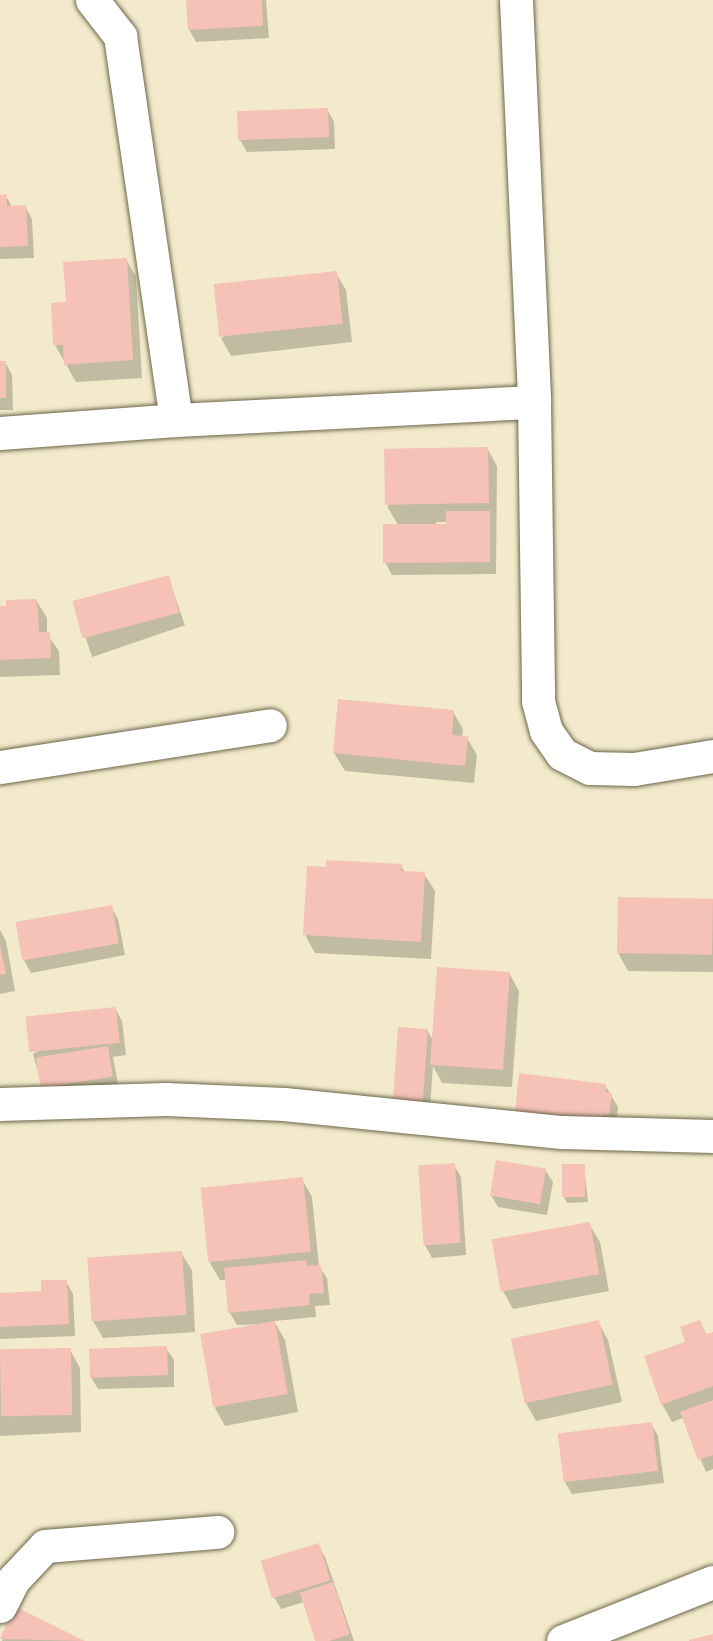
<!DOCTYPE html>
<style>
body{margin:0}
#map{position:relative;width:713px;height:1641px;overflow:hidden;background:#f2eacb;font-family:"Asap Condensed",sans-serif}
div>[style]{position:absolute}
.shadow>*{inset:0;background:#0003;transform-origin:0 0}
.building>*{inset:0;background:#f6c1b7;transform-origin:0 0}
.roads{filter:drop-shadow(0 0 2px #6d664a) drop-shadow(0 0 2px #6d664a)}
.minor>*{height:33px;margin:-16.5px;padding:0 16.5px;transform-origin:16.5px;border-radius:16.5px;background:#fff}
.tertiary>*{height:33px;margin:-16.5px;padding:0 16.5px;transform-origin:16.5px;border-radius:16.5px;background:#fff}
span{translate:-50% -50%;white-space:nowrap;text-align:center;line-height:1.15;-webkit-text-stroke:6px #f2eacb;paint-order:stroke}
</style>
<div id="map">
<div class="shadow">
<i style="clip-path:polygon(188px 0,266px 0,269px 38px,196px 42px,189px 29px)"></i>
<i style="clip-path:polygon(327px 109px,334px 122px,335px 149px,247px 152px,240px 140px)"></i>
<i style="clip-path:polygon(0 196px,6px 196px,12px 207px,25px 206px,32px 219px,34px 258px,0 259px)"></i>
<i style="clip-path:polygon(126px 259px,136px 277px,142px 378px,76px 382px,55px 345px,67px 304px)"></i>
<i style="clip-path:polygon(336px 273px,346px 290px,352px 342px,231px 356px,221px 338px)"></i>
<i style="clip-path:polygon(0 362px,5px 362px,12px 375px,13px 410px,0 410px)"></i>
<i style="clip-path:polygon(evenodd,487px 448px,497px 466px,496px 574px,392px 575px,385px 562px,398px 525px,387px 506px,487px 448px,436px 522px,447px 522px,447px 525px,436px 525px,436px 522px)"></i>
<i style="left:168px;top:576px;width:52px;height:98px;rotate:71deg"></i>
<i style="clip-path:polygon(36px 600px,47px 618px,47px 634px,59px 651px,60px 675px,0 677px,0 608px)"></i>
<i style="clip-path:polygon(453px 712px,463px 729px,462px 737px,467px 738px,477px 755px,474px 783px,345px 771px,334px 753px)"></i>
<i style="clip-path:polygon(401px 866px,405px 872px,424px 874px,435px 891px,431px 959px,315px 953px,305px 935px,308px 867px)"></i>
<i style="clip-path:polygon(713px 900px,713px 972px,628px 971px,618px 953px)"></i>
<i style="clip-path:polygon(111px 907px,118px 919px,125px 955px,31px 973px,24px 960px)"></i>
<i style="clip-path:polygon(0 930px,6px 941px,15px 991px,0 994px)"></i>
<i style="clip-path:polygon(509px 973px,519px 991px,512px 1087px,442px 1083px,433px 1066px,429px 1121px,401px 1119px,427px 1030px,434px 1042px)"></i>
<i style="clip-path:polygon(115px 1008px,122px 1021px,126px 1055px,113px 1057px,119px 1089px,42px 1086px,33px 1054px)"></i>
<i style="clip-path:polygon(521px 1075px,605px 1085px,618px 1107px,616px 1127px)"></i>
<i style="clip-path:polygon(454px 1165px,461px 1177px,466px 1255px,432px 1258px,425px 1245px)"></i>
<i style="clip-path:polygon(584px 1166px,588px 1202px,567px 1203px,564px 1197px)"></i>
<i style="clip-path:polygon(545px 1170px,553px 1182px,547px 1215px,498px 1207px,491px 1195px)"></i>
<i style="clip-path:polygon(302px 1179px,312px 1197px,319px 1266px,327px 1278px,330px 1305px,315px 1306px,316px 1317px,274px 1321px,285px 1340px,298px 1412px,225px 1426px,215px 1408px,268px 1324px,237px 1325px,230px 1313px,227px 1280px,220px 1280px,210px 1263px)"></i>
<i style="clip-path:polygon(589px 1224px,600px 1242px,609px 1291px,513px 1309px,503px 1291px)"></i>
<i style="clip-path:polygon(181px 1253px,192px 1270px,195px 1332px,103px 1338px,93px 1321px)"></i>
<i style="clip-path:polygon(66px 1281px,73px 1294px,75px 1336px,0 1339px,0 1294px,43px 1292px)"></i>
<i style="clip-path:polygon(598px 1322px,608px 1340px,622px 1402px,536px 1421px,526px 1403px)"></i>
<i style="clip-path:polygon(700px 1322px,707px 1335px,713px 1333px,713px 1469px,706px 1472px,683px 1418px,672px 1422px,662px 1404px)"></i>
<i style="clip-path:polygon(166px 1348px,174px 1360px,174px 1387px,98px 1389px,91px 1377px)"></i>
<i style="clip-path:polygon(70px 1350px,80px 1368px,81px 1432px,0 1436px,0 1353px)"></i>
<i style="clip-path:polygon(651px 1424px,658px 1436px,664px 1483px,572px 1494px,565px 1482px)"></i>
<i style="clip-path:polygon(318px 1545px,325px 1557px,354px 1641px,317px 1641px,304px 1602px,281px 1609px,274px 1597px,263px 1563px)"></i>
<i style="clip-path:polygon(15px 1608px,82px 1641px,2px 1641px)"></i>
</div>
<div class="building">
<i style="clip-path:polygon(186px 0,262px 0,263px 26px,188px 30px)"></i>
<i style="left:328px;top:108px;width:29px;height:91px;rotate:88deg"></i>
<i style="clip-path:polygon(7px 194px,7px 206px,26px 205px,28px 246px,0 247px,0 195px)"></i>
<i style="clip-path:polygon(127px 258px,133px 360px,64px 365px,63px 345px,53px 345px,51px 303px,66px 302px,63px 262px)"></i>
<i style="left:337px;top:271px;width:53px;height:124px;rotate:84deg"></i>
<i style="left:0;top:361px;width:6px;height:37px"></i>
<i style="left:488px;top:447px;width:56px;height:104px;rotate:89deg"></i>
<i style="clip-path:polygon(446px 511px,490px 511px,490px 562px,383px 563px,383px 524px,446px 524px)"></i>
<i style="left:169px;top:575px;width:39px;height:100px;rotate:75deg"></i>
<i style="clip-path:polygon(37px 599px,39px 632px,50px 632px,51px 658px,0 660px,0 606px,6px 606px,6px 600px)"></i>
<i style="clip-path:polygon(338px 699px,454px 710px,452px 735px,468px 736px,465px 766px,333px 753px)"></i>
<i style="clip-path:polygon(326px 860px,402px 864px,401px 871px,425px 872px,421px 942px,303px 935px,307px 866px,326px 867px)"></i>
<i style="left:618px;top:897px;width:95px;height:56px;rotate:1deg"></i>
<i style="left:112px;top:905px;width:39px;height:98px;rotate:80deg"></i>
<i style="clip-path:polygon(0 945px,6px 974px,0 975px)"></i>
<i style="left:437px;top:967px;width:73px;height:98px;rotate:4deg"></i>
<i style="left:116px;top:1007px;width:36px;height:91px;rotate:84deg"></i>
<i style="left:398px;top:1027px;width:30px;height:80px;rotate:4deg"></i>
<i style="left:108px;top:1046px;width:31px;height:73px;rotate:81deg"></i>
<i style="clip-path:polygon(519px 1073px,606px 1084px,606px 1092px,612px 1093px,609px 1115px,603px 1114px,602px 1122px,515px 1112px)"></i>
<i style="left:496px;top:1160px;width:51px;height:36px;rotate:10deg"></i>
<i style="left:455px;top:1163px;width:80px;height:37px;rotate:86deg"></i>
<i style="left:585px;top:1164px;width:33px;height:23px;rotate:90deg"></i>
<i style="left:303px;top:1177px;width:75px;height:103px;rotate:84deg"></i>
<i style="left:590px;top:1222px;width:53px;height:100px;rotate:80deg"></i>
<i style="left:182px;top:1251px;width:64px;height:95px;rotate:86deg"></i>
<i style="clip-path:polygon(306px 1260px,307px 1266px,321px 1265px,324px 1293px,309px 1294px,310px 1305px,228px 1313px,224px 1268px)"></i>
<i style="clip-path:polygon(41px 1280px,67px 1280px,69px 1324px,0 1327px,0 1293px,41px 1291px)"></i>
<i style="left:599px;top:1320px;width:66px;height:90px;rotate:78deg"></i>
<i style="clip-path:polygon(700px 1320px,706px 1334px,713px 1332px,713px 1386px,661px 1405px,644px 1356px,685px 1342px,680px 1327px)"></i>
<i style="left:275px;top:1321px;width:74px;height:76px;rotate:80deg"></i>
<i style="left:167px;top:1346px;width:29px;height:78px;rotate:88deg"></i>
<i style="left:71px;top:1348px;width:67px;height:71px;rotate:89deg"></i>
<i style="clip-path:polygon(713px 1400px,713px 1455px,698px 1460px,680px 1412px)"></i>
<i style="left:652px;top:1422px;width:49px;height:95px;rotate:83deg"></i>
<i style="left:319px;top:1543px;width:39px;height:61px;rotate:73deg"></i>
<i style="left:333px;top:1582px;width:55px;height:35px;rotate:72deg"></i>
<i style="clip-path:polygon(14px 1606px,85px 1641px,0 1639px)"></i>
<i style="clip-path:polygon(713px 1634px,713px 1641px,689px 1641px,689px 1640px)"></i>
</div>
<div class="roads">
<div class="minor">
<i style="left:92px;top:0;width:46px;rotate:52.1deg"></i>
<i style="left:120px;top:36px;width:388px;rotate:81.7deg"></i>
<i style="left:176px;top:420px;width:358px;rotate:-2.9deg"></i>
<i style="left:516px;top:0;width:402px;rotate:87.4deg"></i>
<i style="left:534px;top:402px;width:299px;rotate:89.2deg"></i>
<i style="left:538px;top:701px;width:31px;rotate:75deg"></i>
<i style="left:546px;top:731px;width:28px;rotate:55deg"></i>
<i style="left:562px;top:754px;width:31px;rotate:27deg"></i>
<i style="left:590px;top:768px;width:44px;rotate:1.3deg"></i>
<i style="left:634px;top:769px;width:80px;rotate:-9.3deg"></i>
<i style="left:0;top:433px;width:176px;rotate:-4.2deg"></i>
<i style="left:0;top:767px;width:273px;rotate:-8.8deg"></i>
<i style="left:0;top:1606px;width:30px;rotate:-63deg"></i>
<i style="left:14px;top:1579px;width:45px;rotate:-46.8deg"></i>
<i style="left:45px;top:1546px;width:173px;rotate:-4.7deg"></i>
<i style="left:563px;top:1641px;width:161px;rotate:-21.5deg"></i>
</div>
<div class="tertiary">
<i style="left:0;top:1104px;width:166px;rotate:-1.7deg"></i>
<i style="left:166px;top:1099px;width:118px;rotate:2.4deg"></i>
<i style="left:284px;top:1104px;width:279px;rotate:5.8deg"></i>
<i style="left:562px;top:1132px;width:151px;rotate:1.5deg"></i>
</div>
</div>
</div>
